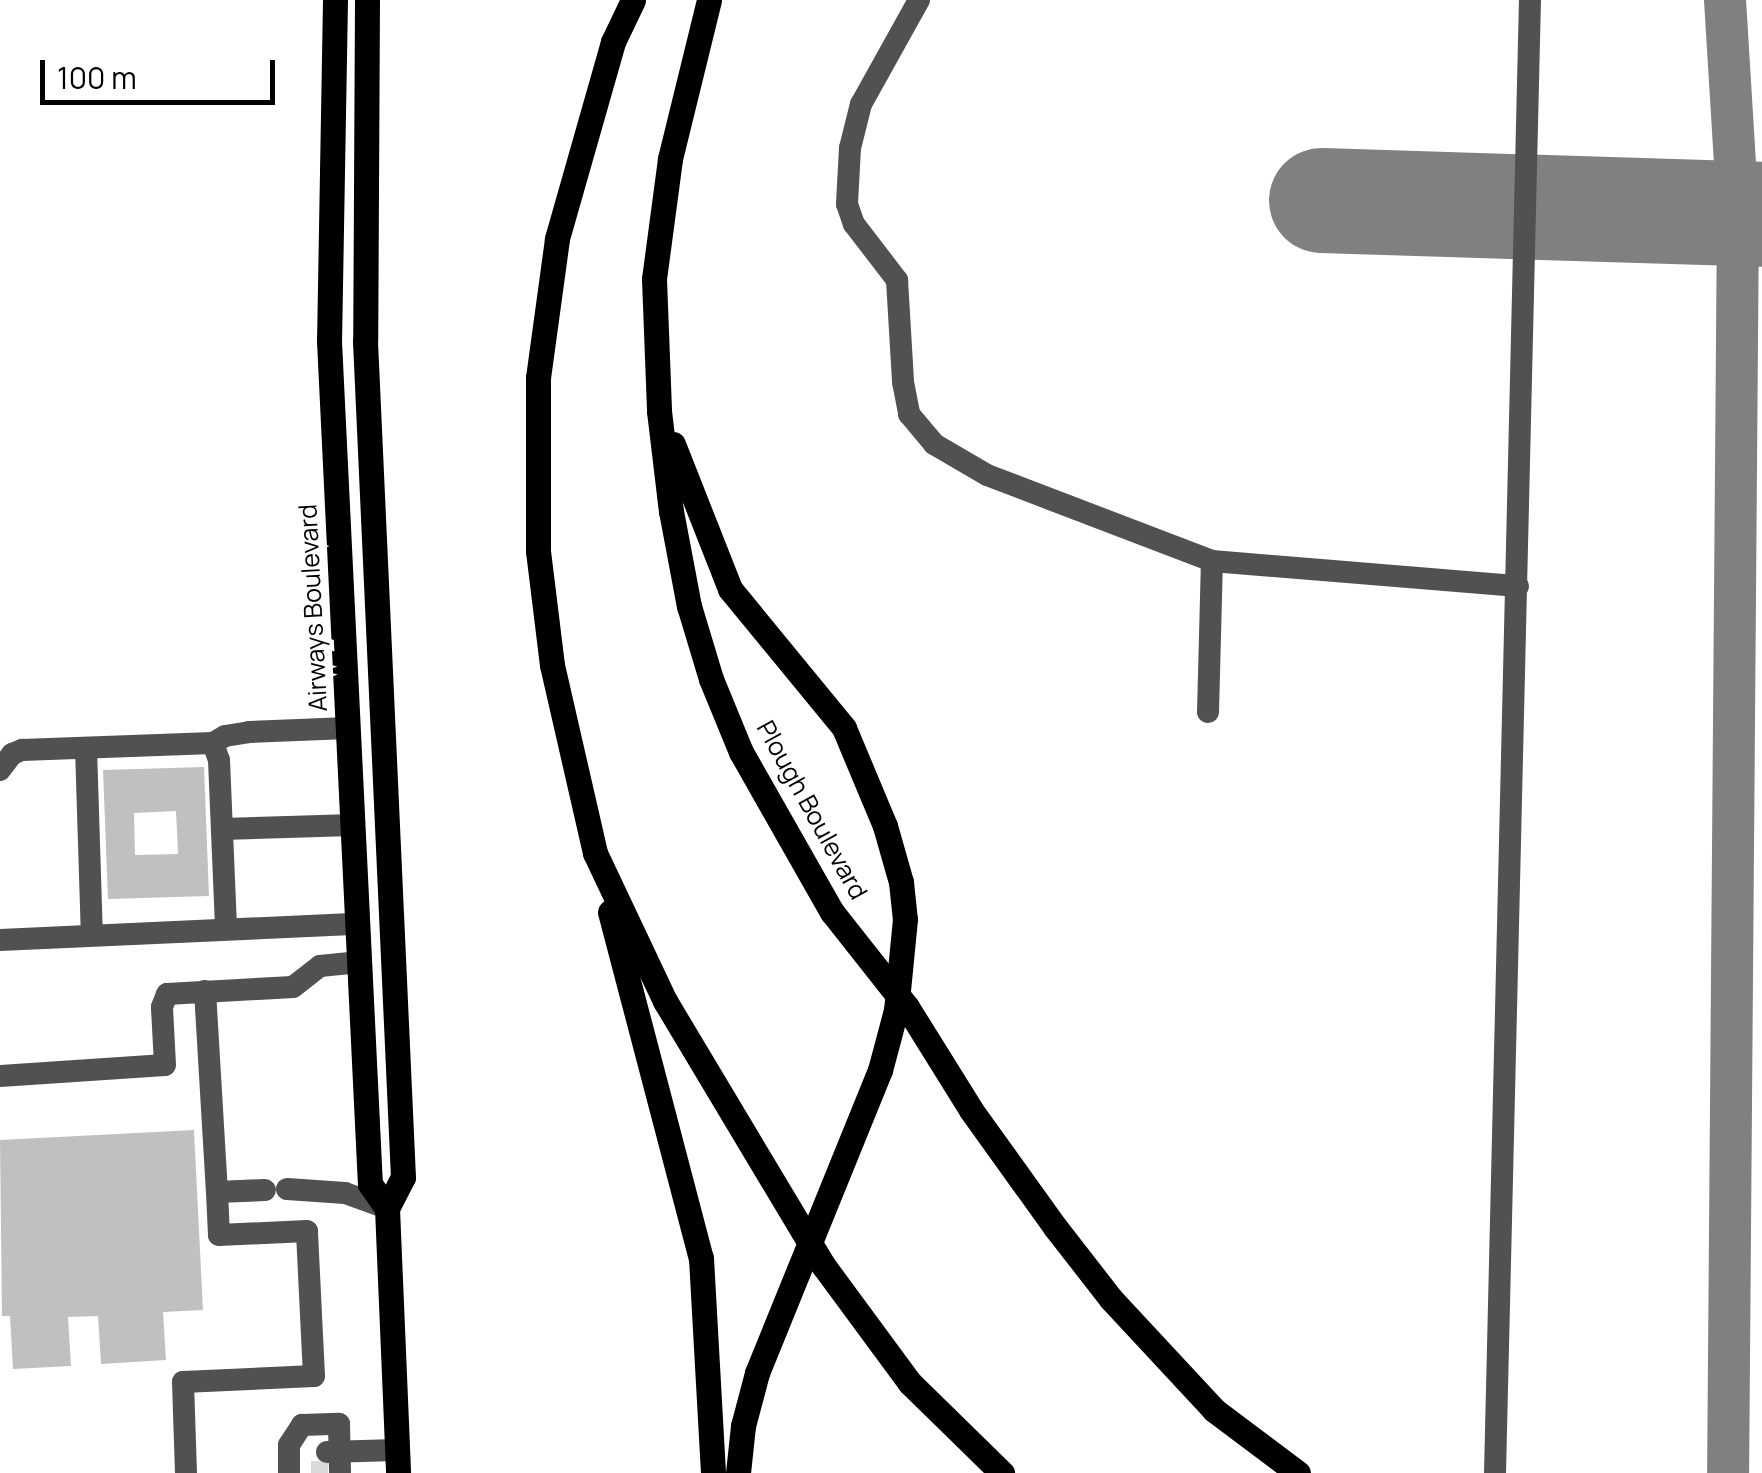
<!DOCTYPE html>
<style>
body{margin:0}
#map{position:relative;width:1762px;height:1473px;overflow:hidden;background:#fff;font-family:Manrope,sans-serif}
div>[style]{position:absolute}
.taxiway>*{height:42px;margin:-21px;padding:0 21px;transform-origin:21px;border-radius:21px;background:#808080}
.runway>*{height:105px;margin:-52.5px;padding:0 52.5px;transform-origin:52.5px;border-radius:52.5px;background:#808080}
.building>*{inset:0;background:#c0c0c0}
.minor-tunnel>*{height:22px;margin-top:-11px;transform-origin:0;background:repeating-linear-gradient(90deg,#d9d9d9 0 22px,transparent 0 33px)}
.minor>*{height:22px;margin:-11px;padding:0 11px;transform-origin:11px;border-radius:11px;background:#515151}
.major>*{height:25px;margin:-12.5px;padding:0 12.5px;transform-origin:12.5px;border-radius:12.5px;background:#000}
span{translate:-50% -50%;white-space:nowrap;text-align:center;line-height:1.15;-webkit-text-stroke:9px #fff;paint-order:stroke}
.street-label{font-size:25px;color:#000}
.scale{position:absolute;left:40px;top:60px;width:235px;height:45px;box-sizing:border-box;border:5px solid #000;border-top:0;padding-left:12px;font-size:30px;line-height:35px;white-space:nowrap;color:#000;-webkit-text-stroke:8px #fff;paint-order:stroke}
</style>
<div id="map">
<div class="taxiway">
<i style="left:1725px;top:0;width:213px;rotate:86.5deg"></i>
<i style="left:1738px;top:213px;width:1260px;rotate:90.45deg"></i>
</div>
<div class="runway">
<i style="left:1321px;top:200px;width:441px;rotate:1.8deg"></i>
</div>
<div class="building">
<i style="clip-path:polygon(evenodd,204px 767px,209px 896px,108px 899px,103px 770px,204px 767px,176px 811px,178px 854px,135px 855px,134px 813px,176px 811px)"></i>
<i style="clip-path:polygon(194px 1130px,203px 1310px,163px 1312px,166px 1360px,101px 1364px,98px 1316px,68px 1317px,71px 1366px,13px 1369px,10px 1316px,2px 1316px,0 1140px)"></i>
</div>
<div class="minor-tunnel">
<i style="left:311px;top:1472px;width:17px"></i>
</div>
<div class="minor">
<i style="left:919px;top:0;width:119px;rotate:119.1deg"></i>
<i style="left:861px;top:104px;width:45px;rotate:104deg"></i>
<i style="left:850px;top:148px;width:56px;rotate:93.1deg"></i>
<i style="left:847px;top:204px;width:21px;rotate:71deg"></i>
<i style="left:854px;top:224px;width:71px;rotate:52.5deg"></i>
<i style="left:897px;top:280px;width:102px;rotate:86.6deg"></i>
<i style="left:903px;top:382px;width:33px;rotate:79deg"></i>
<i style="left:909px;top:414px;width:39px;rotate:50deg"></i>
<i style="left:934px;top:444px;width:61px;rotate:30.3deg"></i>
<i style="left:987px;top:475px;width:241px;rotate:20.9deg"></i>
<i style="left:1212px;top:561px;width:307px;rotate:4.7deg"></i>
<i style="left:1208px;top:712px;width:151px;rotate:-88.5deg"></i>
<i style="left:213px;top:743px;width:14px;rotate:-30deg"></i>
<i style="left:225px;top:736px;width:24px;rotate:-9deg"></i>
<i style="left:249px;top:732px;width:99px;rotate:-2.3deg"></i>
<i style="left:86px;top:748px;width:186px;rotate:88.2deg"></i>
<i style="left:0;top:770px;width:20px;rotate:-53deg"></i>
<i style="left:12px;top:754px;width:11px;rotate:-22deg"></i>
<i style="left:22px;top:750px;width:191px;rotate:-2.1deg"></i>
<i style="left:213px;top:743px;width:18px;rotate:71deg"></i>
<i style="left:219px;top:760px;width:167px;rotate:87.6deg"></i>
<i style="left:222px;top:829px;width:131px;rotate:-1.7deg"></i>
<i style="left:0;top:940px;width:358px;rotate:-2.6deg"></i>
<i style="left:205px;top:991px;width:201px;rotate:86.6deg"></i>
<i style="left:0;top:1076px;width:165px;rotate:-3.8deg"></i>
<i style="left:165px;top:1065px;width:58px;rotate:-93deg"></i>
<i style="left:162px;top:1007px;width:14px;rotate:-69deg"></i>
<i style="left:167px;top:994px;width:126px;rotate:-3.2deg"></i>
<i style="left:293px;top:987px;width:34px;rotate:-38deg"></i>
<i style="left:320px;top:966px;width:40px;rotate:-5.7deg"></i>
<i style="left:287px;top:1189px;width:58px;rotate:3.9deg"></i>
<i style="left:345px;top:1193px;width:45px;rotate:19.7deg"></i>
<i style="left:327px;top:1452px;width:70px;rotate:-1.6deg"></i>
<i style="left:186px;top:1473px;width:91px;rotate:-91.9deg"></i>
<i style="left:183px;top:1382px;width:131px;rotate:-2.6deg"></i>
<i style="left:314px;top:1376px;width:145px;rotate:-92.8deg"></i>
<i style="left:307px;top:1231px;width:88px;rotate:177.4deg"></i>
<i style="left:219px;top:1235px;width:43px;rotate:-92.7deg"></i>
<i style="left:217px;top:1192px;width:48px;rotate:-2.4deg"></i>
<i style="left:289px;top:1473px;width:28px;rotate:-90deg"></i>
<i style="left:289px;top:1445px;width:24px;rotate:-57deg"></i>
<i style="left:302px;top:1425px;width:37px;rotate:-2deg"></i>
<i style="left:339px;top:1424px;width:49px;rotate:88.8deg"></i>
<i style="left:1495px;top:1473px;width:1473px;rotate:-88.64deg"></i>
</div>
<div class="major">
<i style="left:335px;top:0;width:341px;rotate:91deg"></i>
<i style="left:329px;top:341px;width:844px;rotate:87.22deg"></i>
<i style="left:370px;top:1184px;width:29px;rotate:55deg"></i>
<i style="left:367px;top:0;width:341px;rotate:90.3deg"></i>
<i style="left:365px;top:341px;width:837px;rotate:87.4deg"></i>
<i style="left:403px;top:1177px;width:35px;rotate:117deg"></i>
<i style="left:387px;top:1208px;width:265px;rotate:87.6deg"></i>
<i style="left:633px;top:0;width:47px;rotate:115.5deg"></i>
<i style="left:613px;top:42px;width:205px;rotate:105.9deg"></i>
<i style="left:557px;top:239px;width:140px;rotate:97.8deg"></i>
<i style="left:538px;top:378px;width:173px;rotate:90deg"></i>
<i style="left:538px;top:551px;width:115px;rotate:83deg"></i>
<i style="left:552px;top:665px;width:193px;rotate:77.1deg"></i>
<i style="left:595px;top:853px;width:164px;rotate:64.7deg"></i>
<i style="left:665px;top:1001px;width:308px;rotate:59.1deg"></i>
<i style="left:823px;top:1265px;width:147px;rotate:53.6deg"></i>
<i style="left:910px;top:1383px;width:129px;rotate:44.4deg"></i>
<i style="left:709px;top:0;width:164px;rotate:103.8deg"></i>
<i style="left:670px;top:159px;width:121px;rotate:97.6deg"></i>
<i style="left:654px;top:279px;width:132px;rotate:87.8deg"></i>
<i style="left:659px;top:411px;width:101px;rotate:83.2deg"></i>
<i style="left:671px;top:511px;width:97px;rotate:79.3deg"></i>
<i style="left:689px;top:606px;width:76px;rotate:73.2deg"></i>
<i style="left:711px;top:679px;width:79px;rotate:67.7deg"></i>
<i style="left:741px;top:752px;width:184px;rotate:60.4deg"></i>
<i style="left:832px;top:912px;width:121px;rotate:51.7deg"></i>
<i style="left:907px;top:1007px;width:121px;rotate:58.1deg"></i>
<i style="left:971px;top:1110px;width:144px;rotate:54.3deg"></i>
<i style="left:1055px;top:1227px;width:91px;rotate:52.1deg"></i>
<i style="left:1111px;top:1299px;width:151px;rotate:47.1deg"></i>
<i style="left:1214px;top:1410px;width:105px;rotate:36.9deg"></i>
<i style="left:673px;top:444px;width:156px;rotate:68.5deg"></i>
<i style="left:730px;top:589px;width:180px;rotate:50.6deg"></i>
<i style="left:844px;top:728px;width:106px;rotate:67.3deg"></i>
<i style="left:885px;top:826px;width:58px;rotate:74.1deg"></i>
<i style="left:901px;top:882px;width:37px;rotate:84deg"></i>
<i style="left:905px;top:919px;width:91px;rotate:95.6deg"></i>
<i style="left:896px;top:1010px;width:62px;rotate:104.9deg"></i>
<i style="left:880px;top:1070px;width:327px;rotate:112.1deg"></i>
<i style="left:757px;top:1373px;width:55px;rotate:104.8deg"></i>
<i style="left:743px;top:1426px;width:47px;rotate:96.1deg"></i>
<i style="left:610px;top:912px;width:358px;rotate:75.3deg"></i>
<i style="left:701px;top:1258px;width:215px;rotate:86.8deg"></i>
</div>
<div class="street-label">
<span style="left:313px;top:608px;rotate:-93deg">Airways Boulevard</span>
<span style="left:812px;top:810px;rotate:61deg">Plough Boulevard</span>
</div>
<div class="scale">100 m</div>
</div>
